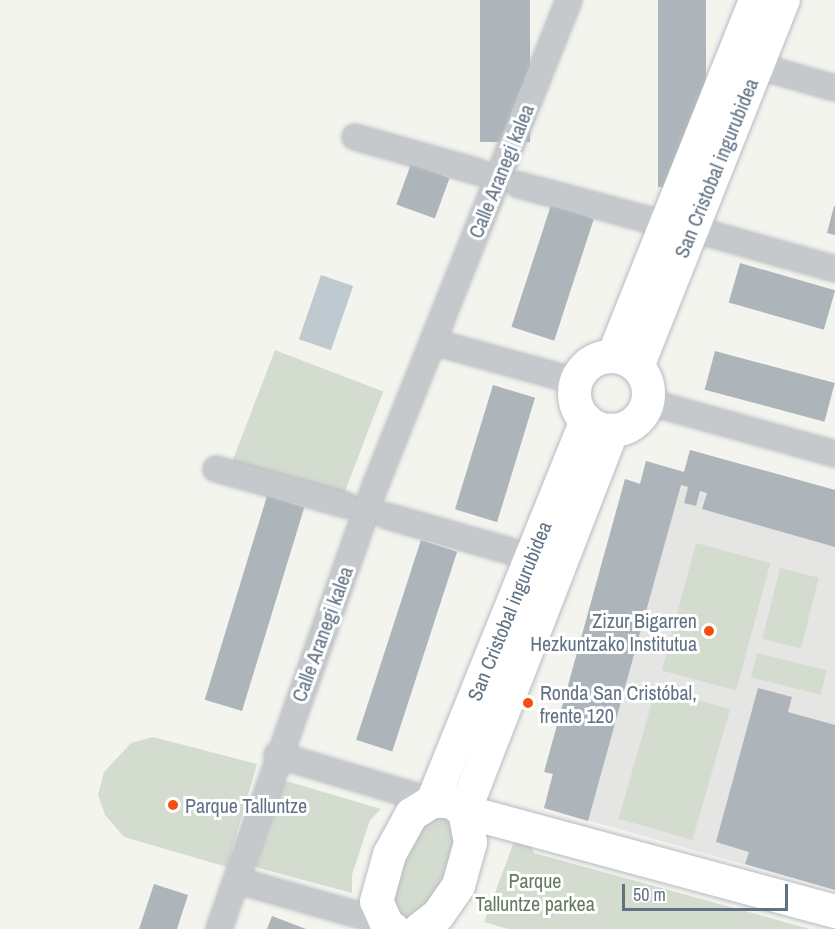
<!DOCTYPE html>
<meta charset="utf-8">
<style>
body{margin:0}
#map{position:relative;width:835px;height:929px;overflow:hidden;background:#f4f4ef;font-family:"Archivo Narrow",sans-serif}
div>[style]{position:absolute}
.built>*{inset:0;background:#e5e6e3}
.green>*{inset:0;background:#d4dcd0;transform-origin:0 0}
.water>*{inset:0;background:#becacf;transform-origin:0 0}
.building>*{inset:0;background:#adb5bb;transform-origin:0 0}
.roads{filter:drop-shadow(0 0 2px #b7bcc1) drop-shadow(0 0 2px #b7bcc1)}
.street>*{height:24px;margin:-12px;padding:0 12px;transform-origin:12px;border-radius:12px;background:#c6c9cc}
.secondary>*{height:33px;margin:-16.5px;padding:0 16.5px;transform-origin:16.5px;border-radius:16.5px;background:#fff}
.secondary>.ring{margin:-16.5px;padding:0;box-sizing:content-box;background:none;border:33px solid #fff;border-radius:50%}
.dots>*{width:16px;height:16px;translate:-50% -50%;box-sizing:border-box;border:3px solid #fff;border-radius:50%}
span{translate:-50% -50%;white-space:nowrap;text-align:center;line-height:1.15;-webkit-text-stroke:6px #fff;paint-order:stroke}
.street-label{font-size:20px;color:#607284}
.poi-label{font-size:20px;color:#607284}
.right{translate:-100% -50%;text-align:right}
.left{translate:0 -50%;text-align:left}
.park-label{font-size:20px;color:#647a60}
.scale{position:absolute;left:622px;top:884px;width:166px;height:27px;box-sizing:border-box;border:3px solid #607284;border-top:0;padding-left:8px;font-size:18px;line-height:21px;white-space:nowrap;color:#607284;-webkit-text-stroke:4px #fff;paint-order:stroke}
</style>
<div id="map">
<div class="built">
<i style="clip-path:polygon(690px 450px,835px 490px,835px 890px,544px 808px,625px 479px,640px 483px,646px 461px,684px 472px)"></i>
</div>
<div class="green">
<i style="left:275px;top:350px;width:116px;height:121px;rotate:21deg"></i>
<i style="left:696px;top:543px;width:77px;height:132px;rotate:15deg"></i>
<i style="left:780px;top:568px;width:40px;height:73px;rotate:14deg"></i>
<i style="left:757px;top:653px;width:72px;height:25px;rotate:14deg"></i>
<i style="left:656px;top:688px;width:77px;height:136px;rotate:16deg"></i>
<i style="clip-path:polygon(153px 737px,257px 764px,227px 867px,124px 837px,105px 815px,98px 795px,104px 772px,131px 743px)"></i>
<i style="clip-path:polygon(283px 780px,381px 809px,370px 820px,352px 875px,352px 893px,255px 867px)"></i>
<i style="clip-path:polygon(448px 811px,458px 843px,430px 911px,404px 921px,389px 898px,398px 859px,419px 826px)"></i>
<i style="clip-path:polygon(517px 834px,528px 838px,534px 853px,810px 929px,508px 929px,484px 922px)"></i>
</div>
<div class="water">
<i style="left:321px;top:275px;width:34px;height:68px;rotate:19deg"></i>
</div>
<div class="building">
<i style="left:480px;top:0;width:50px;height:142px"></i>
<i style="left:658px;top:0;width:48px;height:187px"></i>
<i style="left:411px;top:164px;width:41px;height:43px;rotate:20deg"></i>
<i style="left:551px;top:205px;width:45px;height:128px;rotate:18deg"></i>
<i style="clip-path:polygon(834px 206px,835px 206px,835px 235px,827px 233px)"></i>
<i style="left:740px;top:263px;width:99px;height:41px;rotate:16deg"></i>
<i style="left:715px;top:351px;width:124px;height:40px;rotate:15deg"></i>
<i style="left:493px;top:385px;width:44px;height:130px;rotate:17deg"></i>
<i style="clip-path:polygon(690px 450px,835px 490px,835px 547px,702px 509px,707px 493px,700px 491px,696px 506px,684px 503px,688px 487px,681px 485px,588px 821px,544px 808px,553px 774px,544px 772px,625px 479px,640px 484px,646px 461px,684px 472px)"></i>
<i style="left:267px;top:496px;width:39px;height:213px;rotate:17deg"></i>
<i style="left:421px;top:540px;width:38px;height:210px;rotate:18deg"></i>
<i style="clip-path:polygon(758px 688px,792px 697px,788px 712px,835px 725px,835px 890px,745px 864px,749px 852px,716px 842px)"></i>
<i style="clip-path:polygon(154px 884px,188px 895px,177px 929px,139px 929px)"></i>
<i style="clip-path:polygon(272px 916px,306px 929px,267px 929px)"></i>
</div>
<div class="roads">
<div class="street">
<i style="left:757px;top:66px;width:81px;rotate:15.8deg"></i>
<i style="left:355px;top:137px;width:129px;rotate:15.8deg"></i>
<i style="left:519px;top:185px;width:151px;rotate:15deg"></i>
<i style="left:692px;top:229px;width:148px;rotate:15.6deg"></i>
<i style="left:433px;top:342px;width:148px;rotate:15.3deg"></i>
<i style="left:648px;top:402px;width:194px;rotate:15.5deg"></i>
<i style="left:216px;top:469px;width:135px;rotate:15.5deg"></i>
<i style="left:387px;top:516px;width:150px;rotate:15.9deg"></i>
<i style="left:277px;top:755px;width:162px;rotate:16.5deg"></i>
<i style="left:239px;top:881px;width:153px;rotate:15.9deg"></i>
<i style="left:219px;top:929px;width:472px;rotate:-70.6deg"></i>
<i style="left:376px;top:484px;width:521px;rotate:-68.26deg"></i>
</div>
<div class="secondary">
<i style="left:609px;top:356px;width:8px;rotate:-45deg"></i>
<i style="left:615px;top:350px;width:377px;rotate:-68.2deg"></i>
<i class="ring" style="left:574px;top:356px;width:41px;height:41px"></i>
<i style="left:640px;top:369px;width:8px;rotate:-97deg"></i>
<i style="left:639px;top:361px;width:389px;rotate:-68.3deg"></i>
<i style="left:432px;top:801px;width:411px;rotate:-68deg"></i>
<i style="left:393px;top:929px;width:9px;rotate:-139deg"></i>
<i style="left:386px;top:923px;width:24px;rotate:-114deg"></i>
<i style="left:376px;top:901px;width:49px;rotate:-74.5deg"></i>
<i style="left:389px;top:854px;width:46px;rotate:-61.2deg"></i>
<i style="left:411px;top:814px;width:25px;rotate:-32deg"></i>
<i style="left:432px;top:801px;width:18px"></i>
<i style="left:450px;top:801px;width:17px;rotate:36deg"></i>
<i style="left:464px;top:811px;width:384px;rotate:15.1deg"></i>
<i style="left:419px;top:929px;width:24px;rotate:-38deg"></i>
<i style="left:438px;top:914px;width:35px;rotate:-55deg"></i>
<i style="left:458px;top:885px;width:45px;rotate:-74.4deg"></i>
<i style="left:470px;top:842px;width:32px;rotate:-101deg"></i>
<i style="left:464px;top:811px;width:409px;rotate:-68.8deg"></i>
</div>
</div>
<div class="dots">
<i style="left:709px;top:631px;background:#f44f10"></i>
<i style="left:528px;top:703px;background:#f44f10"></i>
<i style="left:173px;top:805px;background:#f44f10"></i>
</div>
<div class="street-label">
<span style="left:716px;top:168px;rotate:-68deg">San Cristobal ingurubidea</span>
<span style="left:501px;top:171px;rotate:-68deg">Calle Aranegi kalea</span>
<span style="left:509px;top:611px;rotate:-68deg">San Cristobal ingurubidea</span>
<span style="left:322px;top:634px;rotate:-70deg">Calle Aranegi kalea</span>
</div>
<div class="poi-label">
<span class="right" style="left:697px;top:632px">Zizur Bigarren<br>Hezkuntzako Institutua</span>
<span class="left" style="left:540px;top:704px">Ronda San Cristóbal,<br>frente 120</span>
<span class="left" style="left:185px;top:805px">Parque Talluntze</span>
</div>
<div class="park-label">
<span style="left:535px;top:892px">Parque<br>Talluntze parkea</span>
</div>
<div class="scale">50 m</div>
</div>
